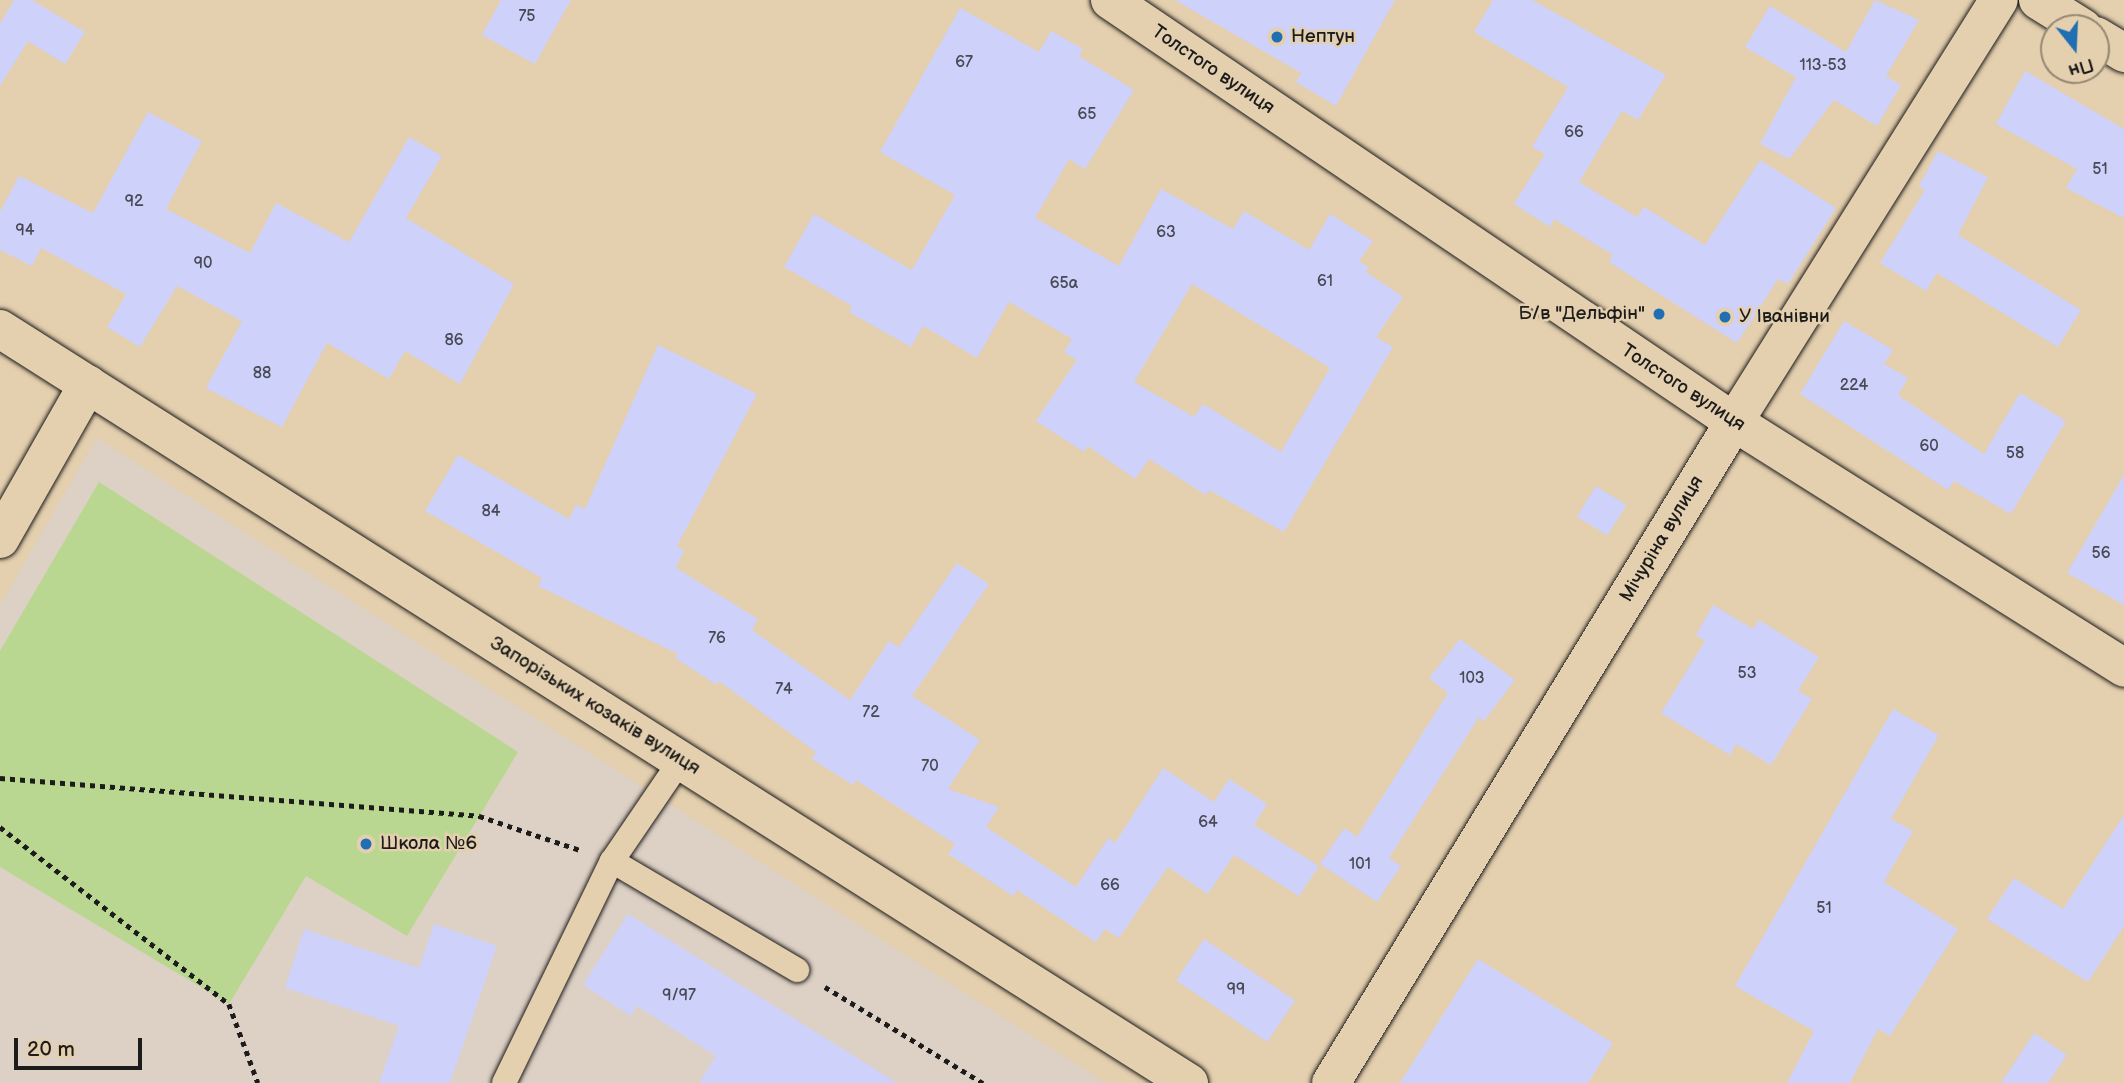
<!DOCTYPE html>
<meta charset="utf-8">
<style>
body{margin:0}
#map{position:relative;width:2124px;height:1083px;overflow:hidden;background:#e4cfae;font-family:"Balsamiq Sans",sans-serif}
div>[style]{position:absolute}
.built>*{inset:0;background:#ddd0c5}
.green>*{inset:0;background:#b9d790}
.building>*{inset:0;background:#ced1fa;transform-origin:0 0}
.path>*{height:4.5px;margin-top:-2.25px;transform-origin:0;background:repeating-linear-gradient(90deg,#1c1c1c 0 5px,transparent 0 10px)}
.roads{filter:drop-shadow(0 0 2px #1c1c1c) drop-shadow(0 0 2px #1c1c1c)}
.lane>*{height:24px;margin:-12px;padding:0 12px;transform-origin:12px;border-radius:12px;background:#e4cfae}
.street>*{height:38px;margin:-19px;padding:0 19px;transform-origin:19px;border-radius:19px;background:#e4cfae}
.secondary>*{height:38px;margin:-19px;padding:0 19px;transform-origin:19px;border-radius:19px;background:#e4cfae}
.dots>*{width:19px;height:19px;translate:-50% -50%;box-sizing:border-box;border:4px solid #e4cfae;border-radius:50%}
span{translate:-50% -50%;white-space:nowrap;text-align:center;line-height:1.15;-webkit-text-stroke:5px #e4cfae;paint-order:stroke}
.number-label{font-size:16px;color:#484954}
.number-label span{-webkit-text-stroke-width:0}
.poi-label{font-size:19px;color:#1c1c1c}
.left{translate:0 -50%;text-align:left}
.right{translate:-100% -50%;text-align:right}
.street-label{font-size:19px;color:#1c1c1c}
.north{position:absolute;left:2040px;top:14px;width:70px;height:70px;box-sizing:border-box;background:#e4cfae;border:2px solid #948774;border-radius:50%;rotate:162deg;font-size:19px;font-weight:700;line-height:28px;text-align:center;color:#1c1c1c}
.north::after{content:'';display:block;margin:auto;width:24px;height:32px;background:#1f6fb2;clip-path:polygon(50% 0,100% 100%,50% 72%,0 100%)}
.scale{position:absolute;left:14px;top:1038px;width:128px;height:32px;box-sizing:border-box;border:4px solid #1c1c1c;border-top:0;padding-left:9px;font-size:21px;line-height:24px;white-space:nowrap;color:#1c1c1c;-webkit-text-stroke:5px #e4cfae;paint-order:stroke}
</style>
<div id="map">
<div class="built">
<i style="clip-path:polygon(97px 438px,1106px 1083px,0 1083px,0 605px)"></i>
</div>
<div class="green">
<i style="clip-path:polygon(99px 482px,518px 752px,407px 936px,306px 876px,229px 1004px,0 867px,0 651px)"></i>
</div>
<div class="building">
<i style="clip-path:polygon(14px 0,32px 0,85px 32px,65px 64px,28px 41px,0 86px,0 24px)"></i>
<i style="clip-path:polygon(501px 0,571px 0,535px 64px,482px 35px)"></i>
<i style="clip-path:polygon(1175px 0,1395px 0,1336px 106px,1296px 82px,1301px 73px)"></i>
<i style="clip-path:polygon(1493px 0,1532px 0,1666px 75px,1638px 120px,1622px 111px,1579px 182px,1637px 217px,1644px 207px,1705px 245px,1760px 160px,1836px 208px,1788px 284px,1778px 279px,1737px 343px,1609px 262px,1613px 255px,1554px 219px,1550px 227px,1514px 204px,1545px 154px,1532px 147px,1568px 87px,1474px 32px)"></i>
<i style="clip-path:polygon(1875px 0,1919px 20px,1886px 76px,1901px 85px,1877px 126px,1834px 100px,1789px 159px,1760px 144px,1796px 77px,1745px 47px,1770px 6px,1846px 52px)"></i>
<i style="clip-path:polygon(evenodd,960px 8px,1039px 52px,1051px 31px,1083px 49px,1079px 56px,1134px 90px,1085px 169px,1069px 159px,1035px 218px,1119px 266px,1161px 189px,1233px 229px,1244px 211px,1309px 250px,1330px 214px,1373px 241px,1359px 261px,1369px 268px,1366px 272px,1403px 297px,1376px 337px,1393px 347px,1284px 532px,1209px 490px,1206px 495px,1149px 459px,1135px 479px,1088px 446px,1084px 452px,1036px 421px,1077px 360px,1064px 352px,1072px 339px,1009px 302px,977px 358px,923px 326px,911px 347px,849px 312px,852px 306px,784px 267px,814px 214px,912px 270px,955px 195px,880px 152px,960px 8px,1192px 284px,1330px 368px,1281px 452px,1203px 404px,1194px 417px,1134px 382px,1192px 284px)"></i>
<i style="clip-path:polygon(2025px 71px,2124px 129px,2124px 218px,2066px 188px,2077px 169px,1996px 124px)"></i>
<i style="clip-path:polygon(148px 112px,202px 141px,166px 209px,250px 253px,276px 203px,349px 242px,409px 137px,442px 156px,406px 218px,514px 284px,460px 384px,405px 351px,389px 379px,327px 343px,282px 427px,206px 388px,242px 321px,177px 286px,140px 347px,107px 327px,126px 294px,41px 248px,32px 266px,0 250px,0 212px,19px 176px,93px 213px)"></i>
<i style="clip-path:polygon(1938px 151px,1988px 177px,1958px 235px,2081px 310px,2058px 347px,1937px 273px,1926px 291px,1880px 263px,1925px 190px,1919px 186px)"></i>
<i style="clip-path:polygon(1844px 321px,1893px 350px,1884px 364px,1908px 378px,1898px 395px,1984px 454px,2020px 393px,2066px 421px,2011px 514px,1954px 481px,1948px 490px,1800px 394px)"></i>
<i style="clip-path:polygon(658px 345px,757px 394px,677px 546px,684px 550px,676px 568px,758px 619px,752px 630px,850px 700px,889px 641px,899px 647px,957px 563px,989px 584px,912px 696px,980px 740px,948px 789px,999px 807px,986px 827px,1076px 887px,1108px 838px,1115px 843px,1163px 768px,1214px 802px,1229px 779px,1267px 804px,1254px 825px,1319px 866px,1299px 896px,1234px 855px,1208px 894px,1168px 867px,1119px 938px,1105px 929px,1096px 942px,1017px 890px,1013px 896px,948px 854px,955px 844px,856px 780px,853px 785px,812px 759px,816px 752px,719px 681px,717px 685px,675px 658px,678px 654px,538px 586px,542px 578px,425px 511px,458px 455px,569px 519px,576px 505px,585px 509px)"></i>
<i style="clip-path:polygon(2124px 475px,2124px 605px,2067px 573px)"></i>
<i style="left:1596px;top:486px;width:36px;height:36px;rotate:32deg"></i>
<i style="clip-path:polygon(1713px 605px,1753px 629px,1759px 620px,1819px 657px,1798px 691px,1812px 699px,1771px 765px,1736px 744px,1730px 755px,1661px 713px,1705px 641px,1696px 635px)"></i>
<i style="clip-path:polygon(1460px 639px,1515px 680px,1484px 721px,1479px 717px,1389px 858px,1401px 866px,1377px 902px,1320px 864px,1344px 828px,1357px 837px,1448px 693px,1429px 678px)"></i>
<i style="clip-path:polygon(1893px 709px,1939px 735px,1891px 819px,1913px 831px,1884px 882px,1958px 929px,1890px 1036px,1878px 1029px,1850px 1083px,1787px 1083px,1814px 1031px,1735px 986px)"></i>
<i style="clip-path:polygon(2124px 815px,2124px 926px,2088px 982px,1987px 919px,2014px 878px,2063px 909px)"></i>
<i style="clip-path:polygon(628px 914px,897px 1083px,699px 1083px,716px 1056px,637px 1006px,631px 1016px,583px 985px)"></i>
<i style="clip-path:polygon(434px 924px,497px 946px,450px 1083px,379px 1083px,399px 1026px,285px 988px,304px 929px,419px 968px)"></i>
<i style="left:1204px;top:939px;width:110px;height:50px;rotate:34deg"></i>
<i style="clip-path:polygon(1478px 959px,1613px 1043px,1588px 1083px,1400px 1083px)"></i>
<i style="clip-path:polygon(2034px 1033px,2067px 1055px,2048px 1083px,2001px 1083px)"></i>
</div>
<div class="path">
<i style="left:0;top:778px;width:481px;rotate:4.5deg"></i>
<i style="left:479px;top:816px;width:107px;rotate:18.6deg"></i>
<i style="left:0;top:827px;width:289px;rotate:37.7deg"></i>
<i style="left:229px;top:1004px;width:84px;rotate:69.8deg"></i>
<i style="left:825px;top:987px;width:185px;rotate:31.3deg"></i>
</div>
<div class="roads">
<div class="lane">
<i style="left:612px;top:861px;width:215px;rotate:30.5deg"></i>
<i style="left:504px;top:1083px;width:247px;rotate:-64.1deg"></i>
<i style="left:612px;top:861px;width:122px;rotate:-55.7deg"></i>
</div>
<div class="street">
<i style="left:2038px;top:0;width:53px;rotate:31.9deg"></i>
<i style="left:2096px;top:36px;width:33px;rotate:31deg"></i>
<i style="left:1734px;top:422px;width:498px;rotate:-57.9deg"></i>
<i style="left:0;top:539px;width:178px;rotate:-60.4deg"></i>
</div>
<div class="secondary">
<i style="left:1110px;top:0;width:753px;rotate:34.07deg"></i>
<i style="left:1734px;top:422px;width:461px;rotate:32.2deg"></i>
<i style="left:0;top:329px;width:1408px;rotate:32.38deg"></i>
<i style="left:1331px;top:1083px;width:774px;rotate:-58.63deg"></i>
</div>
</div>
<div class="dots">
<i style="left:1277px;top:37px;background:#1f6fb2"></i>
<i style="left:1659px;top:314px;background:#1f6fb2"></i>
<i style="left:1725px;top:317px;background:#1f6fb2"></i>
<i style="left:366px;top:844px;background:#1f6fb2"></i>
</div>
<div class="number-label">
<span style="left:527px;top:17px">75</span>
<span style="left:964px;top:63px">67</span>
<span style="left:1823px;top:66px">113-53</span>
<span style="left:1087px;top:115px">65</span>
<span style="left:1574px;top:133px">66</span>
<span style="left:2100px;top:170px">51</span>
<span style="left:134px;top:202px">92</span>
<span style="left:25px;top:231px">94</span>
<span style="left:1166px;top:233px">63</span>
<span style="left:203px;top:264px">90</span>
<span style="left:1325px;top:282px">61</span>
<span style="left:1064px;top:284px">65а</span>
<span style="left:454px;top:341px">86</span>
<span style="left:262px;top:374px">88</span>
<span style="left:1854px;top:386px">224</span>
<span style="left:1929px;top:447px">60</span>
<span style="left:2015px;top:454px">58</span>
<span style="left:491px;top:512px">84</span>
<span style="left:2101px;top:554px">56</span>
<span style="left:717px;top:639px">76</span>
<span style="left:1747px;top:674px">53</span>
<span style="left:1472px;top:679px">103</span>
<span style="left:784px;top:690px">74</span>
<span style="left:871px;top:713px">72</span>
<span style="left:930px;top:767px">70</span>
<span style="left:1208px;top:823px">64</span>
<span style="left:1360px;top:865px">101</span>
<span style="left:1110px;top:886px">66</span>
<span style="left:1824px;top:909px">51</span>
<span style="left:1236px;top:990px">99</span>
<span style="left:679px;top:996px">9/97</span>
</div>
<div class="poi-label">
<span class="left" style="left:1291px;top:37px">Нептун</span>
<span class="right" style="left:1645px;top:314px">Б/в "Дельфін"</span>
<span class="left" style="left:1739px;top:317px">У Іванівни</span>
<span class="left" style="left:380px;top:844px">Школа №6</span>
</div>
<div class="street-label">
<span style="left:1213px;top:70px;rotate:34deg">Толстого вулиця</span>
<span style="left:1683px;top:388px;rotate:33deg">Толстого вулиця</span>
<span style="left:1662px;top:539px;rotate:-59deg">Мічуріна вулиця</span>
<span style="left:595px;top:706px;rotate:32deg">Запорізьких козаків вулиця</span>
</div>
<div class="north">Пн</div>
<div class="scale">20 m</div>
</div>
